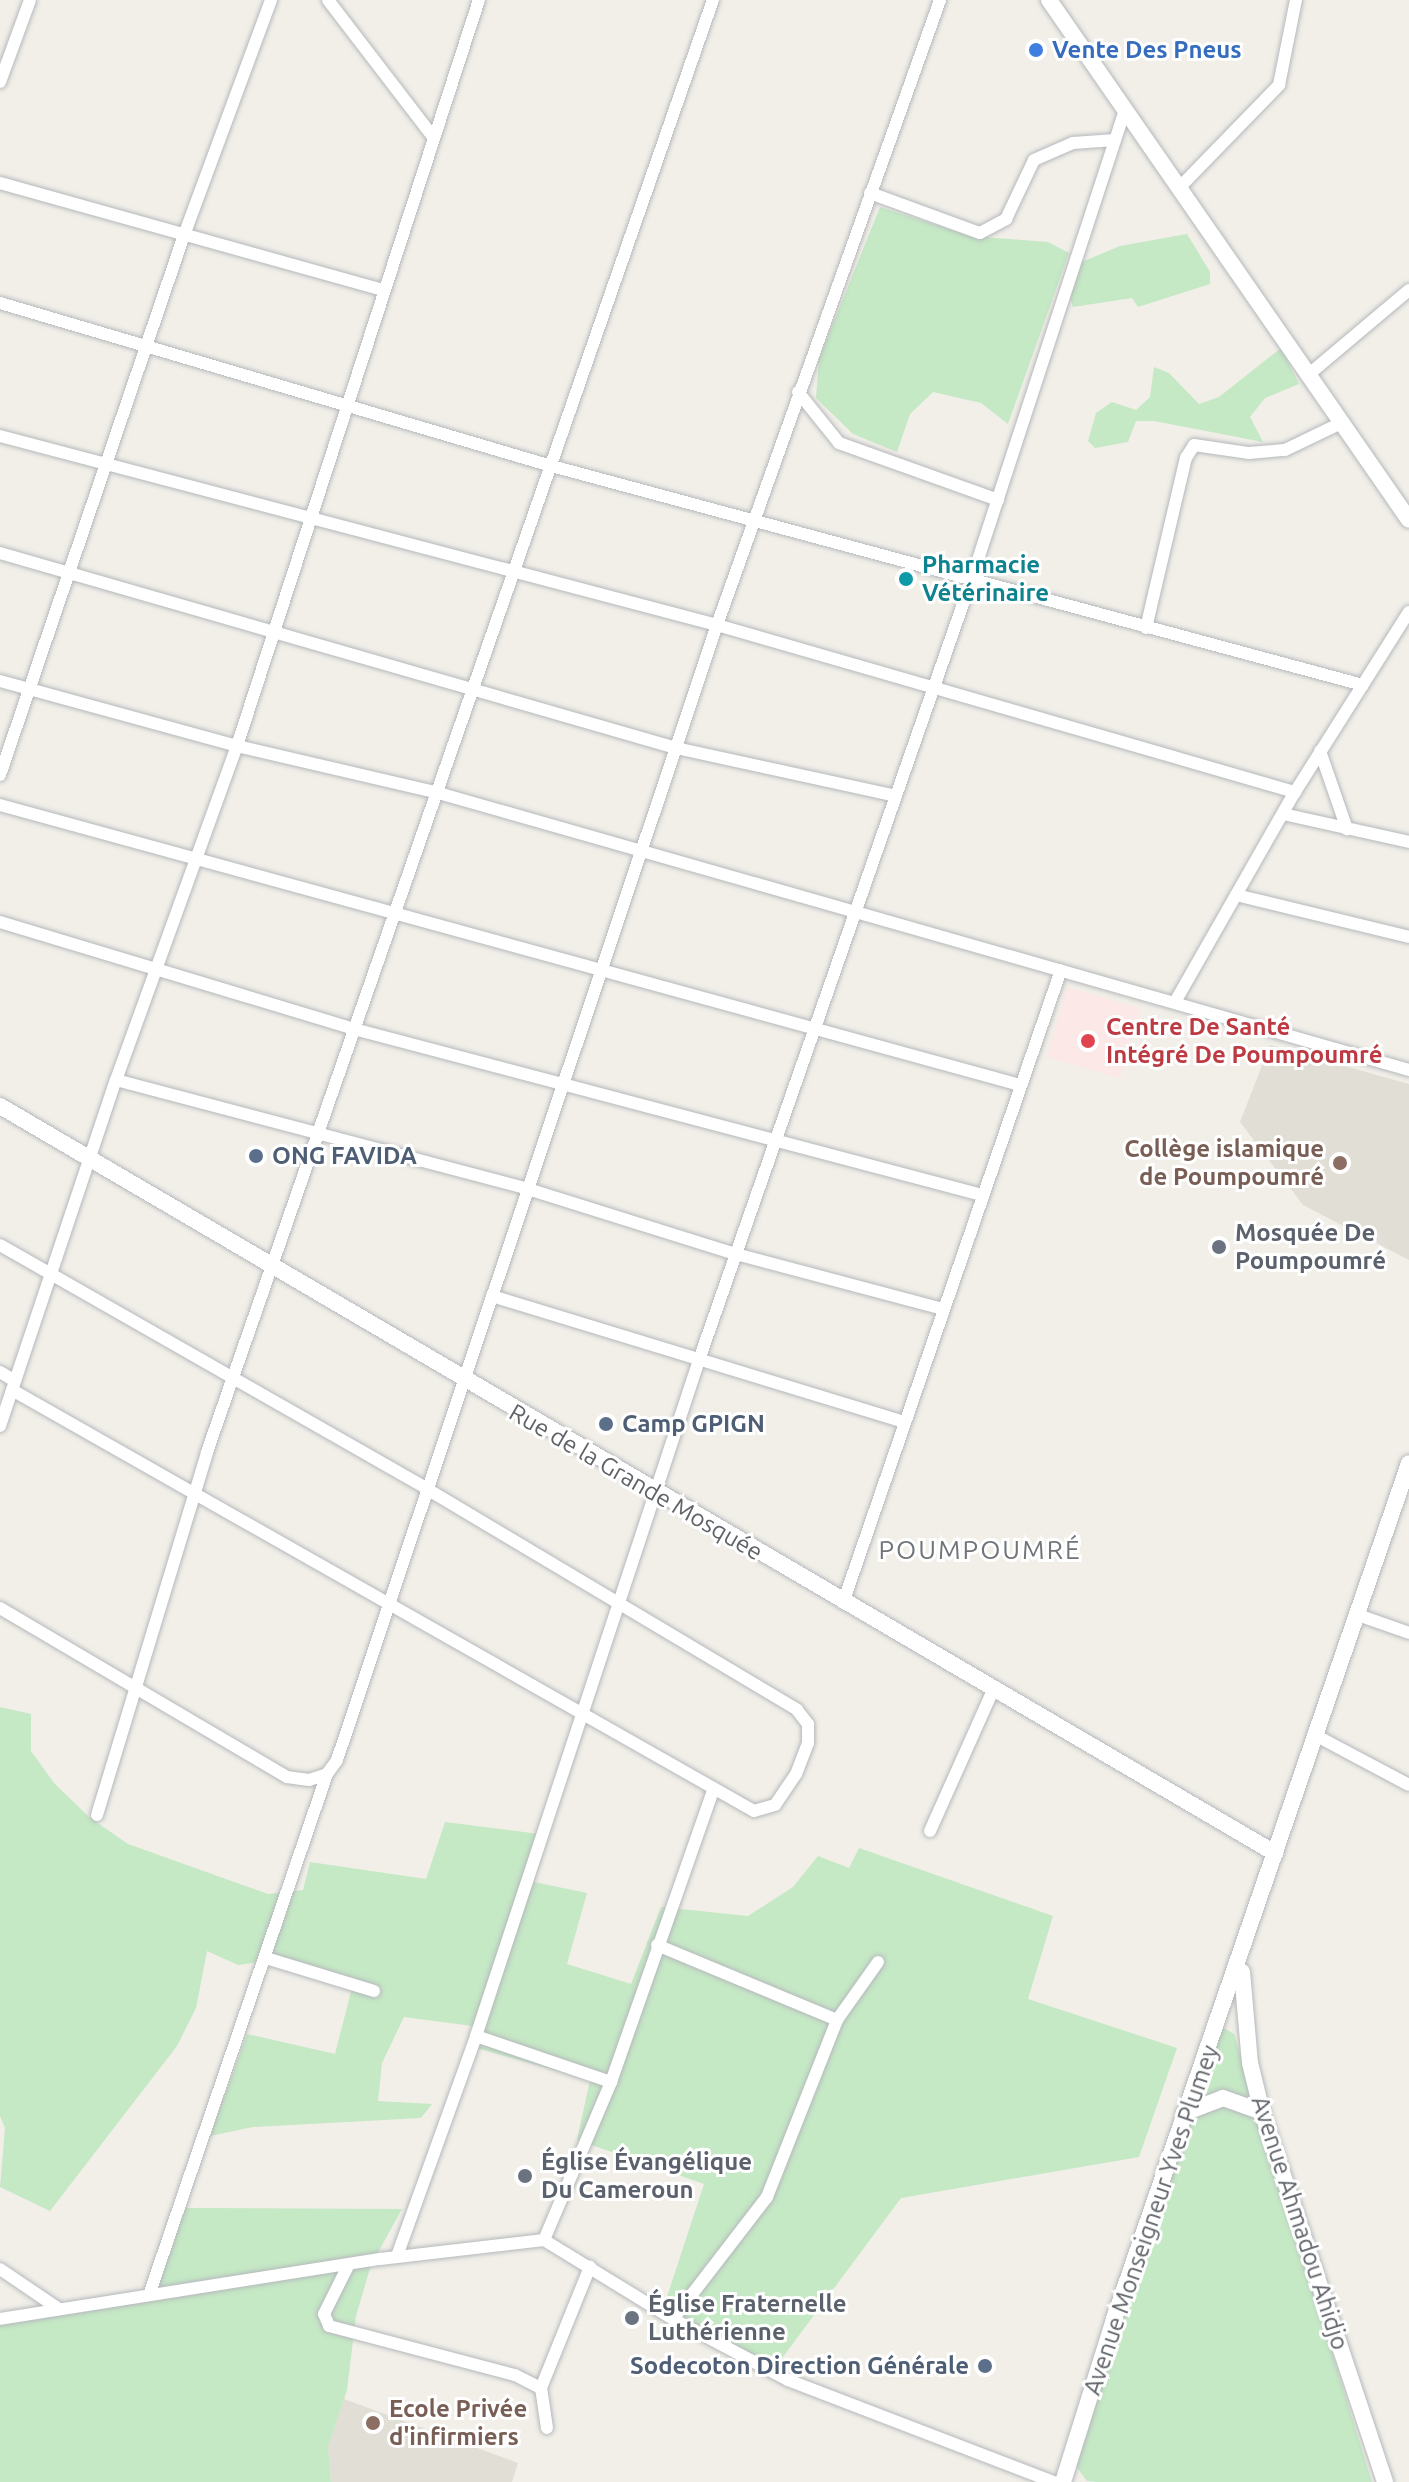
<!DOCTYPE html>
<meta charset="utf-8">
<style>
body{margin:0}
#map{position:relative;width:1409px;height:2482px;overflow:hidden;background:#f1efe8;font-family:Ubuntu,sans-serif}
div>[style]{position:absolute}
.education>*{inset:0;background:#e1ded6}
.medical>*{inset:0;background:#fce8e6;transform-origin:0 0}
.green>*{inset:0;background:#c5e8c5}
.roads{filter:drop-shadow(0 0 2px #b5b8bc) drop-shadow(0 0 2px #b5b8bc)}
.street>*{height:12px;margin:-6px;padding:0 6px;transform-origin:6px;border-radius:6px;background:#fff}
.secondary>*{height:16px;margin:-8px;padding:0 8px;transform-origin:8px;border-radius:8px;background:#fff}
.dots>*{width:22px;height:22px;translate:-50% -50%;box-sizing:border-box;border:4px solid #fff;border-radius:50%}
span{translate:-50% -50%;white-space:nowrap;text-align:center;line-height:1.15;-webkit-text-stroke:6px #fff;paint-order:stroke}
.shop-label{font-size:24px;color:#366cbe;font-weight:700}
.left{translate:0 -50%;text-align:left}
.culture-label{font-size:24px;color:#0d838f;font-weight:700}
.health-label{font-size:24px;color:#be3a42;font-weight:700}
.education-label{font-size:24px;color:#785e54;font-weight:700}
.right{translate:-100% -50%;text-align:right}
.service-label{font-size:24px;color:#4e5e75;font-weight:700}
.worship-label{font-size:24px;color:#5b616d;font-weight:700}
.street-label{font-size:24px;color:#5f6368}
.neighbourhood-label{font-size:26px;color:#70757a;letter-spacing:2px}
</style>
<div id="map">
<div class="education">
<i style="clip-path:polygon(1270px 1045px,1409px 1084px,1409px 1260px,1303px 1205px,1240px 1122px)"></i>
<i style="clip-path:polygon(344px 2399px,518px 2463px,512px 2482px,331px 2482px,328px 2447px)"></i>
</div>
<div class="medical">
<i style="left:1067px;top:987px;width:76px;height:73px;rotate:16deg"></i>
</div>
<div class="green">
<i style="clip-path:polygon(880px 207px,970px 236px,1048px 242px,1069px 253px,1008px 424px,981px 403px,933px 392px,910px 414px,897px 452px,853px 434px,816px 398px,819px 359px)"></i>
<i style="clip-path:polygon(1187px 234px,1210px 272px,1210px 284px,1138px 307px,1132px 298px,1073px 307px,1070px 298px,1082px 262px,1120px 246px)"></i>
<i style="clip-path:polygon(1281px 348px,1299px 384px,1265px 398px,1250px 417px,1263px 442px,1154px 421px,1136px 421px,1128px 442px,1095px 448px,1088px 441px,1096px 413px,1112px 402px,1136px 410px,1150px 397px,1154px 367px,1169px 373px,1199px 404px,1219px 397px)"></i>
<i style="clip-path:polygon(0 1707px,31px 1714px,31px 1751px,54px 1783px,89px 1817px,128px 1844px,268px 1894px,303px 1890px,310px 1862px,426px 1879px,445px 1822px,547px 1835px,534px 1882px,587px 1893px,567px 1964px,631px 1984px,661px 1907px,748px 1916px,793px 1887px,818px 1856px,849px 1868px,859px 1848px,1053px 1916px,1028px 1999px,1177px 2048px,1139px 2157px,901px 2198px,777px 2365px,662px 2312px,704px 2184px,577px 2140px,590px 2080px,476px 2048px,480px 2027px,404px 2017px,382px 2063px,378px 2101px,432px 2104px,421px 2118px,253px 2127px,210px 2136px,247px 2034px,335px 2054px,353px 1984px,259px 1962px,238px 1965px,207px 1951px,196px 2008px,177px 2046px,50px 2211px,0 2187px,5px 2128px,0 2116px)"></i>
<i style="clip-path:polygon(1222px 2027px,1234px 2034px,1372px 2482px,1097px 2482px,1087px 2481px,1075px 2465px)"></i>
<i style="clip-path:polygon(181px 2208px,402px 2209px,371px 2265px,356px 2316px,347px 2390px,328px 2447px,331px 2482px,0 2482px,0 2320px,149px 2289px)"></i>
</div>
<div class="roads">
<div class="street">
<i style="left:328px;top:0;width:173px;rotate:52.5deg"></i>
<i style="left:0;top:82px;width:87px;rotate:-69.9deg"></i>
<i style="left:0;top:183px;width:399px;rotate:15.6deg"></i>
<i style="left:1179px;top:188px;width:144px;rotate:-45.8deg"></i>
<i style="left:1279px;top:85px;width:87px;rotate:-78.7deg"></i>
<i style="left:870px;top:193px;width:117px;rotate:20deg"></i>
<i style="left:980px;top:233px;width:30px;rotate:-28deg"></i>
<i style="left:1006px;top:219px;width:65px;rotate:-64.6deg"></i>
<i style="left:1034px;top:160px;width:43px;rotate:-23.6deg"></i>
<i style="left:1073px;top:143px;width:42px;rotate:-4.1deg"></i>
<i style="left:0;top:303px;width:571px;rotate:16.47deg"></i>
<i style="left:548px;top:465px;width:844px;rotate:15.11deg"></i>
<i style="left:1308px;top:375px;width:132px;rotate:-40.1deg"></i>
<i style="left:798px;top:392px;width:65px;rotate:51.2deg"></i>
<i style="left:839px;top:443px;width:169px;rotate:19.7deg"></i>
<i style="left:0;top:436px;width:741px;rotate:14.77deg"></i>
<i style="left:717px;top:625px;width:602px;rotate:16.12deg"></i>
<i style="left:0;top:553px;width:704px;rotate:16.09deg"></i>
<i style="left:676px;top:748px;width:225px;rotate:12.3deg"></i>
<i style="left:1146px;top:628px;width:175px;rotate:-76.8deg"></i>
<i style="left:1186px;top:458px;width:15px;rotate:-58deg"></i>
<i style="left:1194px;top:445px;width:56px;rotate:8.3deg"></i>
<i style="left:1249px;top:453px;width:36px;rotate:-5deg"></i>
<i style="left:1285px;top:450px;width:62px;rotate:-25.7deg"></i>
<i style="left:0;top:681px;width:246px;rotate:15.3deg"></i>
<i style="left:237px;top:746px;width:203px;rotate:13.1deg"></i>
<i style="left:435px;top:792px;width:1013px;rotate:15.93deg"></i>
<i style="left:1320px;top:751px;width:83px;rotate:70.9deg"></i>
<i style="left:0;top:775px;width:567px;rotate:-71.18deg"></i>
<i style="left:183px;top:238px;width:254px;rotate:-69.7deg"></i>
<i style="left:0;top:805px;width:1058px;rotate:15.35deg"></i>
<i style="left:1283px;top:814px;width:129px;rotate:12.5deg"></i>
<i style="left:1236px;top:895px;width:178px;rotate:13.6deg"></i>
<i style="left:0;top:922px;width:370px;rotate:16.8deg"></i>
<i style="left:354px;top:1029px;width:650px;rotate:14.81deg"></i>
<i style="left:1175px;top:1002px;width:242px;rotate:-60.3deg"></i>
<i style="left:1295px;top:792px;width:213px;rotate:-57.7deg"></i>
<i style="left:116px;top:1080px;width:426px;rotate:14.8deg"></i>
<i style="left:528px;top:1189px;width:218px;rotate:17.4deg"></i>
<i style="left:736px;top:1254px;width:214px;rotate:14.9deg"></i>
<i style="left:0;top:1245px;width:492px;rotate:29.7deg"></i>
<i style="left:427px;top:1489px;width:431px;rotate:30.8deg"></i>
<i style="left:797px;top:1710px;width:18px;rotate:52deg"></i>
<i style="left:808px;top:1724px;width:19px;rotate:90deg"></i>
<i style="left:808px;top:1743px;width:33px;rotate:111deg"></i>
<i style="left:796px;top:1774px;width:37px;rotate:124deg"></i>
<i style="left:775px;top:1805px;width:22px;rotate:164deg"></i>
<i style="left:754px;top:1811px;width:853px;rotate:-150.43deg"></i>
<i style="left:492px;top:1296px;width:431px;rotate:17deg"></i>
<i style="left:0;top:1372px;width:17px;rotate:31deg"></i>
<i style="left:0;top:1426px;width:365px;rotate:-71.5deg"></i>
<i style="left:116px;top:1080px;width:355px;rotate:-70.1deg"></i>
<i style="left:237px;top:746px;width:784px;rotate:-72.03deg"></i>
<i style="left:843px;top:1603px;width:669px;rotate:-71deg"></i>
<i style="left:0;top:1608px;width:333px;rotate:30.5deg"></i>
<i style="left:287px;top:1777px;width:22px;rotate:8deg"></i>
<i style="left:309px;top:1780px;width:19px;rotate:-18deg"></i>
<i style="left:327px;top:1774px;width:17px;rotate:-54deg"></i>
<i style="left:337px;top:1760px;width:1197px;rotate:-71.49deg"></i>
<i style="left:717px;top:625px;width:664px;rotate:-70.36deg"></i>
<i style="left:1358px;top:1615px;width:54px;rotate:19.4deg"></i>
<i style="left:1315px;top:1735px;width:106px;rotate:28deg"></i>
<i style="left:97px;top:1815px;width:379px;rotate:-73.1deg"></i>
<i style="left:207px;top:1452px;width:1538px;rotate:-70.79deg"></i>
<i style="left:930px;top:1831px;width:154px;rotate:-65.9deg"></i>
<i style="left:657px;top:1945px;width:195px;rotate:22.6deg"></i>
<i style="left:266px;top:1958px;width:113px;rotate:17deg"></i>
<i style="left:476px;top:2036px;width:143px;rotate:18.8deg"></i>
<i style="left:544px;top:2240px;width:172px;rotate:-67deg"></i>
<i style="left:611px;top:2082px;width:308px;rotate:-70.7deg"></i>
<i style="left:397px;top:2256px;width:234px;rotate:-70.2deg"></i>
<i style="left:476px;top:2036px;width:715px;rotate:-71.74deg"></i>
<i style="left:700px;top:1357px;width:822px;rotate:-70.75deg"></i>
<i style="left:971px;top:581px;width:495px;rotate:-71.9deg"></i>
<i style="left:349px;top:2264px;width:56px;rotate:116.6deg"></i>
<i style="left:324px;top:2314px;width:13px;rotate:67deg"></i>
<i style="left:329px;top:2326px;width:192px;rotate:14.8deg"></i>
<i style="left:515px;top:2375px;width:29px;rotate:27deg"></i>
<i style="left:0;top:2269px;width:71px;rotate:34.1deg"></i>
<i style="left:149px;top:2295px;width:551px;rotate:-71.14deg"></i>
<i style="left:0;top:2319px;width:385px;rotate:-9deg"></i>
<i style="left:380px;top:2259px;width:165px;rotate:-6.6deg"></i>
<i style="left:544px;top:2240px;width:151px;rotate:31.5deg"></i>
<i style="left:673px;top:2319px;width:130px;rotate:27.9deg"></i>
<i style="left:788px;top:2380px;width:285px;rotate:21deg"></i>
<i style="left:673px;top:2319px;width:154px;rotate:-52.4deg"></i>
<i style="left:767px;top:2197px;width:190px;rotate:-68.4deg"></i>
<i style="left:837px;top:2020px;width:71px;rotate:-54.7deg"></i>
<i style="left:547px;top:2428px;width:40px;rotate:-98.5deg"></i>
<i style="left:541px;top:2388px;width:131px;rotate:-68deg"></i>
</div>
<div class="secondary">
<i style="left:1049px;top:0;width:632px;rotate:55.3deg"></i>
<i style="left:0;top:1106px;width:1478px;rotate:30.37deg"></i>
<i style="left:1242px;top:1972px;width:91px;rotate:85deg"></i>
<i style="left:1250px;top:2063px;width:50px;rotate:76.2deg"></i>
<i style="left:1262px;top:2112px;width:390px;rotate:71.6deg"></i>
<i style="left:1184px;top:2113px;width:42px;rotate:-21deg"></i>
<i style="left:1223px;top:2098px;width:41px;rotate:19.7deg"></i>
<i style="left:1063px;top:2482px;width:171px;rotate:-72.6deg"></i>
<i style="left:1114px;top:2319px;width:905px;rotate:-70.98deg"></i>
</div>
</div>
<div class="dots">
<i style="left:1036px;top:50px;background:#3f7fe0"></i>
<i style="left:906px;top:579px;background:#0f9aa8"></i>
<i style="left:1088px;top:1041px;background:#e0444e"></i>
<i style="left:256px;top:1156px;background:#5c6f8a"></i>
<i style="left:1340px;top:1163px;background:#8d6e63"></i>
<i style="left:1219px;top:1247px;background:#6b7280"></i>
<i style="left:606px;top:1424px;background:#5c6f8a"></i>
<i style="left:525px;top:2176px;background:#6b7280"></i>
<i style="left:632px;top:2318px;background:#6b7280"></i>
<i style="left:985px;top:2366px;background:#5c6f8a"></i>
<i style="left:373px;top:2423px;background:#8d6e63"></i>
</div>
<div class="shop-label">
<span class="left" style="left:1052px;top:50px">Vente Des Pneus</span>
</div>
<div class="culture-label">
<span class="left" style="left:922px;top:579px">Pharmacie<br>Vétérinaire</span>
</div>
<div class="health-label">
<span class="left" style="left:1106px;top:1041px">Centre De Santé<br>Intégré De Poumpoumré</span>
</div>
<div class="education-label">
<span class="right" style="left:1324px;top:1163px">Collège islamique<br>de Poumpoumré</span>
<span class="left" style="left:389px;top:2423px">Ecole Privée<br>d'infirmiers</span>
</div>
<div class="service-label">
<span class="left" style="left:272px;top:1156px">ONG FAVIDA</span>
<span class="left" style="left:622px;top:1424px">Camp GPIGN</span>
<span class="right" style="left:969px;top:2366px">Sodecoton Direction Générale</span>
</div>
<div class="worship-label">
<span class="left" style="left:1235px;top:1247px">Mosquée De<br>Poumpoumré</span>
<span class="left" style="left:541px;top:2176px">Église Évangélique<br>Du Cameroun</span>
<span class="left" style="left:648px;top:2318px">Église Fraternelle<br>Luthérienne</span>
</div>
<div class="street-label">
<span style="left:636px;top:1482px;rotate:30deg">Rue de la Grande Mosquée</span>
<span style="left:1151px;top:2220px;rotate:-71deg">Avenue Monseigneur Yves Plumey</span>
<span style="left:1300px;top:2223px;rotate:72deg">Avenue Ahmadou Ahidjo</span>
</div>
<div class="neighbourhood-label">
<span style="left:980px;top:1550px">POUMPOUMRÉ</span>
</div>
</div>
